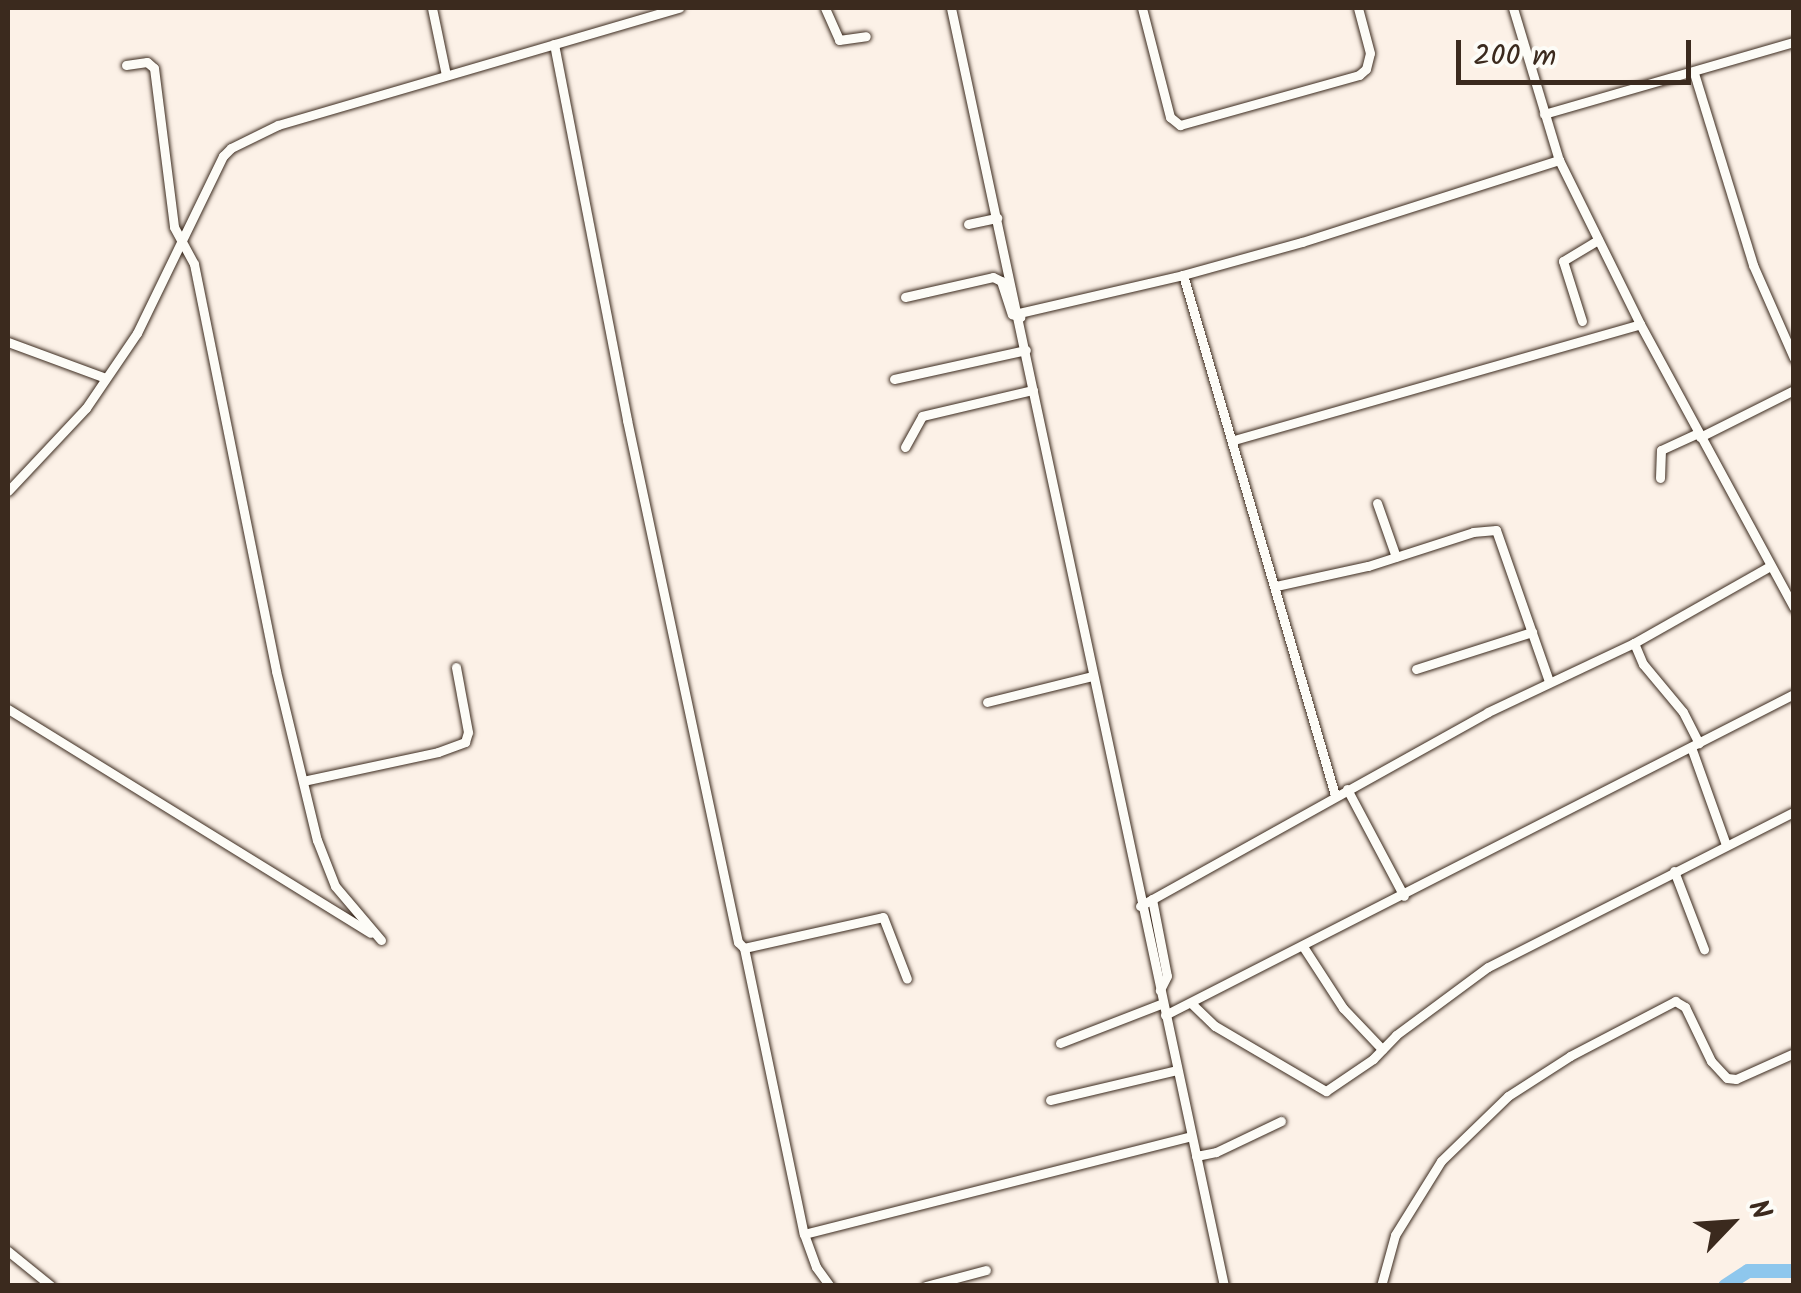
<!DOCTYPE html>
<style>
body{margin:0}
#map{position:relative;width:1801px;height:1293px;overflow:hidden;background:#fcf1e7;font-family:Kalam,sans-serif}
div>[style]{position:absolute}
.river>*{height:14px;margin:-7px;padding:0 7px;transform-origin:7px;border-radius:7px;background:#8ec7ed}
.roads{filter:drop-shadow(0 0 2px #3b2a1e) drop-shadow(0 0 2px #3b2a1e)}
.minor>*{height:9px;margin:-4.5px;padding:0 4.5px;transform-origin:4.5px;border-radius:4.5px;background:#fdfcf7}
span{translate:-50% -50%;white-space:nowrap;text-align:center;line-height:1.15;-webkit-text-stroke:8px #fdfcf7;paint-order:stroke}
.frame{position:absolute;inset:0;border:10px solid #3b2a1e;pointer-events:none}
.north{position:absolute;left:1681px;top:1173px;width:100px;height:100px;-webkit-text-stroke:8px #fdfcf7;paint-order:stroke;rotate:65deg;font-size:28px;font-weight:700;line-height:40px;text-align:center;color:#3b2a1e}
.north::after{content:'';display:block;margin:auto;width:35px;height:45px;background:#3b2a1e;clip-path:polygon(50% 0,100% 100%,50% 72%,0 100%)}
.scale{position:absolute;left:1456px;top:40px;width:235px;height:45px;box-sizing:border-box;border:5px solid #3b2a1e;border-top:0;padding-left:12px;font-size:30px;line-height:35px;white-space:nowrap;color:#3b2a1e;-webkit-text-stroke:8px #fdfcf7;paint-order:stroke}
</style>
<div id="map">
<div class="river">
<i style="left:1725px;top:1286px;width:27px;rotate:-33deg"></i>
<i style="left:1748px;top:1271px;width:46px"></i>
</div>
<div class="roads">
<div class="minor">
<i style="left:432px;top:8px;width:68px;rotate:78.2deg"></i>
<i style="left:825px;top:8px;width:35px;rotate:66deg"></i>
<i style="left:839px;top:40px;width:27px;rotate:-8deg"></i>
<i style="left:951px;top:8px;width:1307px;rotate:77.94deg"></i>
<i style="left:1142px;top:8px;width:113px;rotate:75.6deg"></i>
<i style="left:1170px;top:117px;width:13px;rotate:39deg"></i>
<i style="left:1180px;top:125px;width:186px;rotate:-15.6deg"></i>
<i style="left:1359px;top:75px;width:9px;rotate:-41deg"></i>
<i style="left:1366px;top:69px;width:16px;rotate:-76deg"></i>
<i style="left:1370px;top:53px;width:47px;rotate:-104.9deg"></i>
<i style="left:1513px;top:8px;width:159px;rotate:73.2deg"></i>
<i style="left:1559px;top:160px;width:183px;rotate:63.7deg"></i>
<i style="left:1640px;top:324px;width:323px;rotate:61.5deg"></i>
<i style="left:554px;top:44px;width:383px;rotate:79deg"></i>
<i style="left:627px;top:420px;width:534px;rotate:78deg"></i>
<i style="left:738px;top:942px;width:8px;rotate:45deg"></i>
<i style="left:744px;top:948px;width:142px;rotate:-12.6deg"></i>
<i style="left:883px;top:917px;width:66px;rotate:68.8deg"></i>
<i style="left:126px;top:65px;width:21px;rotate:-8deg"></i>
<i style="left:147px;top:62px;width:9px;rotate:41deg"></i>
<i style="left:154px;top:68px;width:160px;rotate:82.8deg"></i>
<i style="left:174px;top:227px;width:42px;rotate:61.6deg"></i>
<i style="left:194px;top:264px;width:415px;rotate:78.6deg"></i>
<i style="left:276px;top:671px;width:174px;rotate:76.4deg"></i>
<i style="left:317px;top:840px;width:49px;rotate:68.6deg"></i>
<i style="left:335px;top:886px;width:71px;rotate:49.6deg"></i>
<i style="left:1694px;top:73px;width:201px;rotate:72.9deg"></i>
<i style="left:1753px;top:265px;width:102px;rotate:66.2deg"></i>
<i style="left:1544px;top:114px;width:260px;rotate:-16.1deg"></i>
<i style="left:968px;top:224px;width:30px;rotate:-12deg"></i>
<i style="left:1183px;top:275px;width:542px;rotate:73.71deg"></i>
<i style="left:905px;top:297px;width:90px;rotate:-12.8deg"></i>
<i style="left:993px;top:277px;width:9px;rotate:27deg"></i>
<i style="left:1001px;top:281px;width:35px;rotate:72deg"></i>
<i style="left:1012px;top:314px;width:9px;rotate:21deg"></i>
<i style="left:1019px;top:313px;width:168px;rotate:-13deg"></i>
<i style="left:1183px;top:275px;width:123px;rotate:-15.5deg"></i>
<i style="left:1302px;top:242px;width:270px;rotate:-17.7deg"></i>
<i style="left:1582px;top:321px;width:63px;rotate:-107.6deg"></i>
<i style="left:1563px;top:261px;width:41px;rotate:-31deg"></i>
<i style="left:8px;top:342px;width:104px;rotate:20.2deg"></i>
<i style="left:894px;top:379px;width:135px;rotate:-12.4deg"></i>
<i style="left:1700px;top:437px;width:105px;rotate:-26.6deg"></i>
<i style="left:1234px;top:440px;width:422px;rotate:-15.9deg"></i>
<i style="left:905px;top:447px;width:35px;rotate:-61deg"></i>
<i style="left:922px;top:416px;width:114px;rotate:-13.2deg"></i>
<i style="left:1660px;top:478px;width:28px;rotate:-88deg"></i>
<i style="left:1661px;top:450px;width:41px;rotate:-24.7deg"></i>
<i style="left:8px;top:491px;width:114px;rotate:-46.8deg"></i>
<i style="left:86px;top:408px;width:91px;rotate:-55.8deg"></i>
<i style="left:137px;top:333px;width:197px;rotate:-64.1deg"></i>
<i style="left:223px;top:156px;width:11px;rotate:-45deg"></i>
<i style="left:231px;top:148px;width:52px;rotate:-26.1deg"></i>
<i style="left:278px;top:125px;width:418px;rotate:-16.3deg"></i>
<i style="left:1377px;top:503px;width:57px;rotate:70.6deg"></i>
<i style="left:1276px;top:586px;width:94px;rotate:-12.3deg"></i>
<i style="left:1368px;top:566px;width:110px;rotate:-17.9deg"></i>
<i style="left:1473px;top:532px;width:23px;rotate:-5deg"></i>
<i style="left:1496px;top:530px;width:160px;rotate:70.7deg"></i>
<i style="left:1634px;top:643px;width:23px;rotate:67deg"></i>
<i style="left:1643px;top:664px;width:62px;rotate:50.2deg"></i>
<i style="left:1683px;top:712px;width:35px;rotate:63deg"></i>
<i style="left:1416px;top:669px;width:122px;rotate:-17.7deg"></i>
<i style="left:987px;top:702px;width:108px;rotate:-13.9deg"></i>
<i style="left:8px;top:709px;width:426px;rotate:31.7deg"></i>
<i style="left:1691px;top:747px;width:104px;rotate:70.3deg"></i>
<i style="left:303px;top:781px;width:138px;rotate:-12.1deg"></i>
<i style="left:438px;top:752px;width:29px;rotate:-20deg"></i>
<i style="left:465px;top:742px;width:10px;rotate:-73deg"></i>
<i style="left:468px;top:732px;width:66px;rotate:-100.5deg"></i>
<i style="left:1347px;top:789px;width:121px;rotate:62deg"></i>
<i style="left:1674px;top:871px;width:84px;rotate:69deg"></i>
<i style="left:1152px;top:899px;width:78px;rotate:79deg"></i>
<i style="left:1167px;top:976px;width:16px;rotate:117deg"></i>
<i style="left:1140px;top:906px;width:398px;rotate:-29.1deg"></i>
<i style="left:1488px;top:712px;width:161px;rotate:-25.3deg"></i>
<i style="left:1634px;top:643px;width:156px;rotate:-29.5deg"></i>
<i style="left:744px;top:948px;width:292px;rotate:78.2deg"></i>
<i style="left:804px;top:1234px;width:35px;rotate:70deg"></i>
<i style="left:816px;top:1267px;width:24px;rotate:54deg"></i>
<i style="left:1304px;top:948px;width:72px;rotate:57deg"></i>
<i style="left:1343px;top:1008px;width:57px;rotate:46.4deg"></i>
<i style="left:1191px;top:1003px;width:33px;rotate:44deg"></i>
<i style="left:1215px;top:1026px;width:129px;rotate:30.4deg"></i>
<i style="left:1326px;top:1091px;width:57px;rotate:-34.2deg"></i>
<i style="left:1373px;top:1059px;width:33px;rotate:-46deg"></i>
<i style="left:1396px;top:1035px;width:114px;rotate:-36.5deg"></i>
<i style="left:1488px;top:967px;width:343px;rotate:-26.9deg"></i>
<i style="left:1165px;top:1015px;width:706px;rotate:-27.04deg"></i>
<i style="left:1060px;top:1043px;width:110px;rotate:-21.2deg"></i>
<i style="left:1050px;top:1100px;width:130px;rotate:-13.3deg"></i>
<i style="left:1196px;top:1156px;width:20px;rotate:-11deg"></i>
<i style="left:1216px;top:1152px;width:72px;rotate:-25.5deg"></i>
<i style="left:804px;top:1234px;width:399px;rotate:-14.2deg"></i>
<i style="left:8px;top:1251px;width:55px;rotate:39.1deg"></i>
<i style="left:926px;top:1286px;width:62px;rotate:-14.9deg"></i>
<i style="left:1381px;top:1286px;width:53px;rotate:-74.6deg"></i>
<i style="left:1395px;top:1235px;width:87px;rotate:-58.1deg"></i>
<i style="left:1441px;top:1161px;width:93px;rotate:-44.1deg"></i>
<i style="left:1508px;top:1096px;width:74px;rotate:-32.8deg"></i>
<i style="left:1570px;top:1056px;width:119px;rotate:-27.6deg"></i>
<i style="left:1675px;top:1001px;width:12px;rotate:31deg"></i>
<i style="left:1685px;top:1007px;width:60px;rotate:64.3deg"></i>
<i style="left:1711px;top:1061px;width:23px;rotate:47deg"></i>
<i style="left:1727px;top:1078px;width:9px;rotate:6deg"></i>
<i style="left:1736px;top:1079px;width:64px;rotate:-24.1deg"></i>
</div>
</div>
<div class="frame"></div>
<div class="north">N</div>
<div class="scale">200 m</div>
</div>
